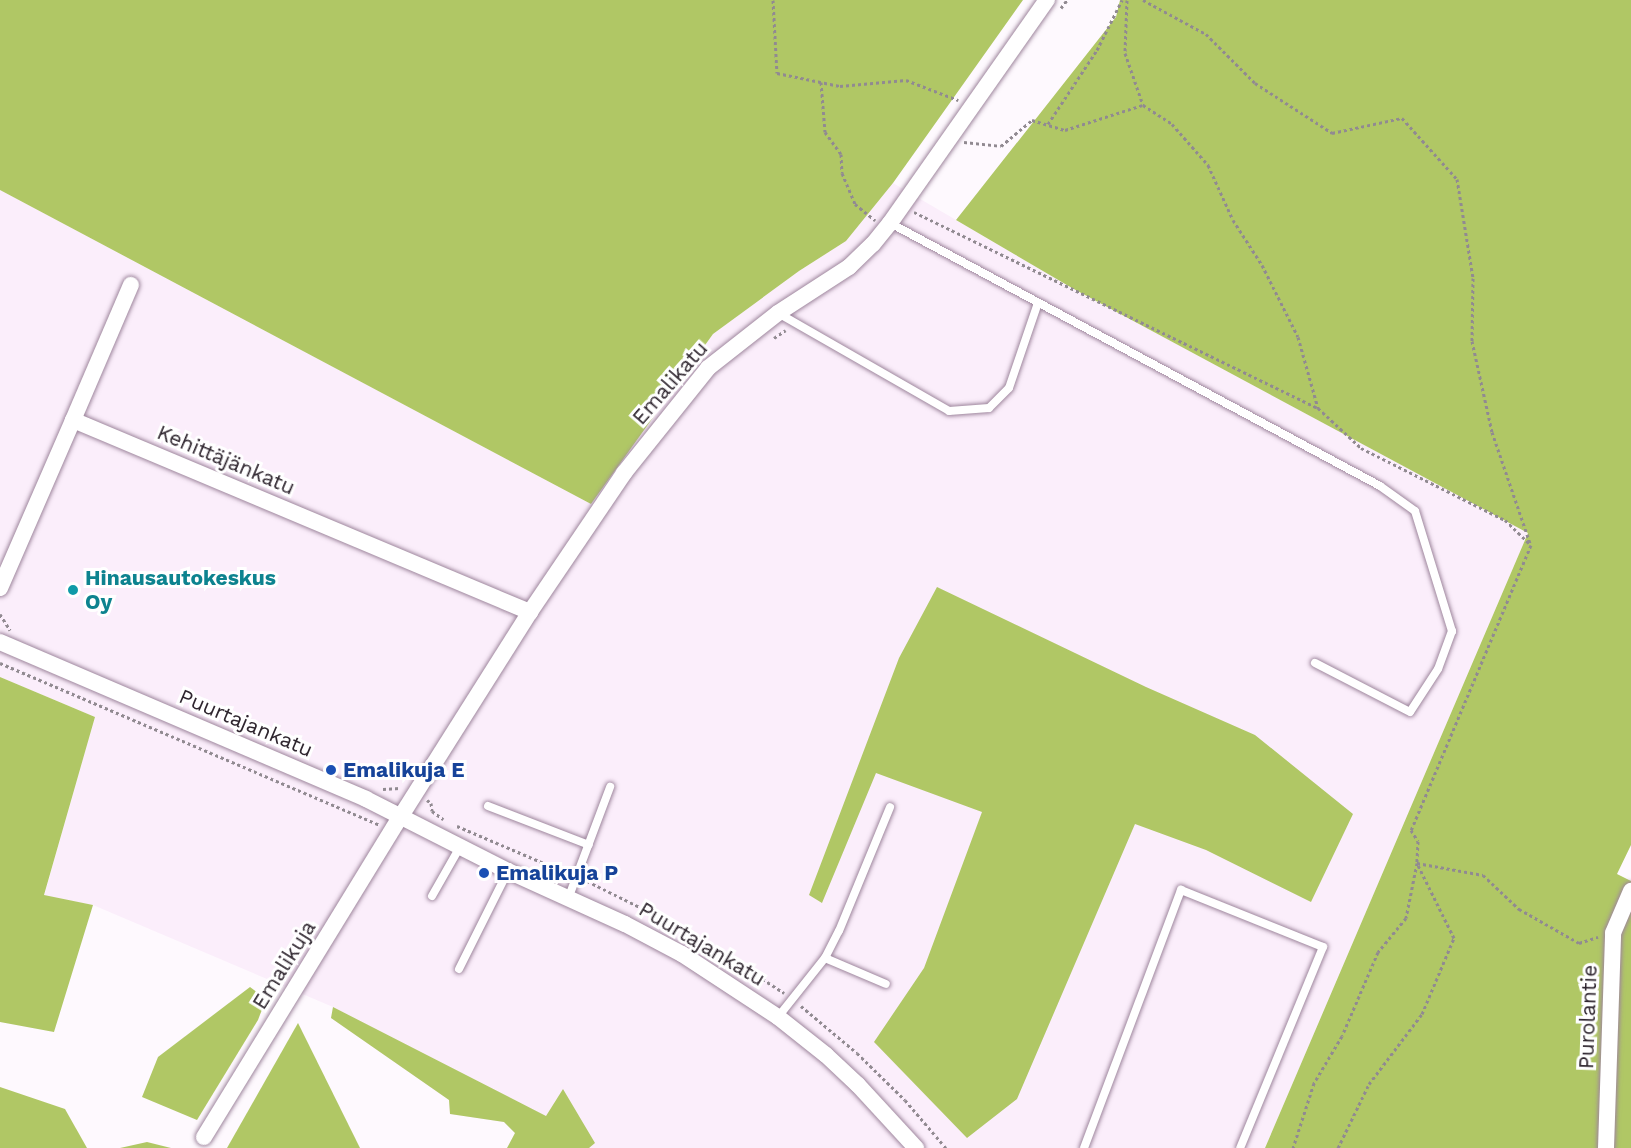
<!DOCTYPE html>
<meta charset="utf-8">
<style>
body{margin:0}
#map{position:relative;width:1631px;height:1148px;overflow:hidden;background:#fef9fe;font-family:"Work Sans",sans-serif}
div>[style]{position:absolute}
.built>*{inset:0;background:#fbeefb}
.forest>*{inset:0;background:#b0c765}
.path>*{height:3px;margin-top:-1.5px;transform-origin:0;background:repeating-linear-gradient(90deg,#918a91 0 3px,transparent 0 6px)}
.roads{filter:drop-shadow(0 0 2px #9e869d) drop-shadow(0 0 2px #9e869d)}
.service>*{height:8px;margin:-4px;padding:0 4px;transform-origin:4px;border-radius:4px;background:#fff}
.minor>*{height:16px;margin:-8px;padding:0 8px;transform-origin:8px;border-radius:8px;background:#fff}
.dots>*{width:16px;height:16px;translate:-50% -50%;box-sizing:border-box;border:3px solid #fff;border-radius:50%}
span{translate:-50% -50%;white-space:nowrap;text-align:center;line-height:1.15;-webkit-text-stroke:6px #fff;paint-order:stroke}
.street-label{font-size:21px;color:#2f262f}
.culture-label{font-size:21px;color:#0d838f;font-weight:700}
.left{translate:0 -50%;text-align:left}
.transit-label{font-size:21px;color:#164399;font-weight:700}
</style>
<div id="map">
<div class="built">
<i style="clip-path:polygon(893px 183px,1072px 288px,1528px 533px,1265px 1148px,507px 1148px,515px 1133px,504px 1122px,450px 1114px,449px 1100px,331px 1018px,333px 1007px,93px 905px,44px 896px,95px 717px,0 677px,0 190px,591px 504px,713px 334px,799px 271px,846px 241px)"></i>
</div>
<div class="forest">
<i style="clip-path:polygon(0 0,1023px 0,893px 183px,846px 241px,799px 271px,713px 334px,591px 504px,0 190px)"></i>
<i style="clip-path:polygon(1120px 0,1631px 0,1631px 845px,1617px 874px,1631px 881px,1631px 1148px,1265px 1148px,1528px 533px,1072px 288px,956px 220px,1116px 17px)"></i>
<i style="clip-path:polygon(937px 587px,1146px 687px,1255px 735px,1353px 814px,1311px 902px,1206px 850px,1135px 824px,1017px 1099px,967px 1138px,874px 1042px,924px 968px,982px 812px,876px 773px,822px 903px,809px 895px,899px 658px)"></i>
<i style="clip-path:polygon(0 677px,95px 717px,44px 895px,93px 905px,54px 1032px,0 1022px)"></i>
<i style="clip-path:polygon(250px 987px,266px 999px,258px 1020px,197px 1120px,142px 1097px,158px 1057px)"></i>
<i style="clip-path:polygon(333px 1007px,546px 1116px,563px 1089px,595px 1143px,589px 1148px,507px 1148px,515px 1133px,504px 1122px,450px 1114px,449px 1100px,331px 1018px)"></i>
<i style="clip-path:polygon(298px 1023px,360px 1148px,227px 1148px)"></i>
<i style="clip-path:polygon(0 1087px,65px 1109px,87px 1148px,0 1148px)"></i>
<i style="clip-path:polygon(147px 1142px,171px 1148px,120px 1148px)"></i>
</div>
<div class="path">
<i style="left:773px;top:0;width:73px;rotate:86.9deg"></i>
<i style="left:777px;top:73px;width:64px;rotate:11.7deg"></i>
<i style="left:840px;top:86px;width:66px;rotate:-5.2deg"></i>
<i style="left:906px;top:80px;width:56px;rotate:21deg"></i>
<i style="left:1127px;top:0;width:53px;rotate:92.2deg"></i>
<i style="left:1125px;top:53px;width:55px;rotate:70.9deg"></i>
<i style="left:1143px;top:0;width:72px;rotate:28.4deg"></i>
<i style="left:1206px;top:34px;width:69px;rotate:45deg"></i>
<i style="left:1255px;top:83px;width:92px;rotate:33deg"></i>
<i style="left:1332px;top:133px;width:72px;rotate:-12.1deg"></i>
<i style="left:1402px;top:118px;width:82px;rotate:48deg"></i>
<i style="left:1457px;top:179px;width:100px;rotate:80.8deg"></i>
<i style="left:1473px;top:278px;width:63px;rotate:90.9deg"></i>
<i style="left:1472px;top:341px;width:93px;rotate:77.6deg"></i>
<i style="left:1492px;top:432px;width:117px;rotate:71.1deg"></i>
<i style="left:1061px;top:8px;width:10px;rotate:-53deg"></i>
<i style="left:821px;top:82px;width:50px;rotate:85.4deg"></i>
<i style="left:825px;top:132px;width:27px;rotate:54deg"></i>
<i style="left:841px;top:154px;width:19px;rotate:87deg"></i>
<i style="left:842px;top:173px;width:34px;rotate:67deg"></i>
<i style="left:855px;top:204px;width:26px;rotate:39deg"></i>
<i style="left:1048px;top:124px;width:89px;rotate:-56.5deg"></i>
<i style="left:1097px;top:50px;width:56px;rotate:-63.4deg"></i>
<i style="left:964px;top:142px;width:37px;rotate:6deg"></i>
<i style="left:1001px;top:146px;width:40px;rotate:-40deg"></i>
<i style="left:1032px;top:120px;width:34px;rotate:17deg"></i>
<i style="left:1065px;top:130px;width:82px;rotate:-17.8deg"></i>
<i style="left:1143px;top:105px;width:35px;rotate:33deg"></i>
<i style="left:1172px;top:124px;width:55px;rotate:48.7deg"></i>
<i style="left:1208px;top:165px;width:60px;rotate:65.6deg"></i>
<i style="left:1233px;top:220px;width:54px;rotate:57.2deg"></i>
<i style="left:1262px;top:265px;width:80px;rotate:63.4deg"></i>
<i style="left:1298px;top:337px;width:74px;rotate:74.3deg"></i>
<i style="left:914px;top:212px;width:449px;rotate:25.9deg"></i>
<i style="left:1318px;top:408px;width:59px;rotate:42.9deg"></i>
<i style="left:1361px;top:448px;width:161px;rotate:26.6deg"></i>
<i style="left:1505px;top:520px;width:36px;rotate:44deg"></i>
<i style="left:1531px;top:545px;width:309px;rotate:112.8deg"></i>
<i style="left:1411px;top:830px;width:13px;rotate:58deg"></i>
<i style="left:1418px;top:841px;width:22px;rotate:93deg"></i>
<i style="left:1417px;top:863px;width:56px;rotate:101.3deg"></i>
<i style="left:1406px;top:918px;width:44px;rotate:129.5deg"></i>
<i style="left:1378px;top:952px;width:91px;rotate:113.2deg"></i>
<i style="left:1342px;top:1036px;width:55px;rotate:120.8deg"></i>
<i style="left:1314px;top:1083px;width:68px;rotate:107.9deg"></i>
<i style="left:774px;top:338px;width:14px;rotate:-34deg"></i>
<i style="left:0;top:614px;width:19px;rotate:58deg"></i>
<i style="left:0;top:663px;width:412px;rotate:23.1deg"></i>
<i style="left:383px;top:789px;width:17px;rotate:-3deg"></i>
<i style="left:427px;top:800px;width:5px;rotate:37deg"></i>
<i style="left:431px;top:803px;width:8px;rotate:83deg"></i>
<i style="left:432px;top:811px;width:14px;rotate:36deg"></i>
<i style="left:457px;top:826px;width:120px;rotate:23.1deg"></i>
<i style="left:1417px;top:863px;width:67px;rotate:10.3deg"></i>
<i style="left:1483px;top:875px;width:50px;rotate:43.4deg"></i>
<i style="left:1519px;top:909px;width:69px;rotate:29.5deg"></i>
<i style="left:1579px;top:943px;width:20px;rotate:-18deg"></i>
<i style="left:587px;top:881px;width:117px;rotate:26.3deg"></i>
<i style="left:692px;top:933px;width:110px;rotate:33.1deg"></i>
<i style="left:801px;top:1006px;width:73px;rotate:40deg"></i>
<i style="left:857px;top:1053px;width:67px;rotate:44.4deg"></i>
<i style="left:905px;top:1100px;width:63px;rotate:49.5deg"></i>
<i style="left:1338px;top:1148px;width:71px;rotate:-64.2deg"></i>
<i style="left:1369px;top:1084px;width:88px;rotate:-52.9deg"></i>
<i style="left:1422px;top:1014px;width:82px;rotate:-67.2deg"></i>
<i style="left:1454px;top:938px;width:81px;rotate:-116.3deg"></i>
</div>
<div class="roads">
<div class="service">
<i style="left:890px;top:223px;width:556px;rotate:28.22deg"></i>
<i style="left:1380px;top:486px;width:43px;rotate:35.5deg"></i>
<i style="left:1415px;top:511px;width:126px;rotate:72.9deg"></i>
<i style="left:1452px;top:631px;width:40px;rotate:110.2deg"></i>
<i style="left:1438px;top:669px;width:51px;rotate:123.1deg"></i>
<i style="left:1410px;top:712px;width:107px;rotate:-152.7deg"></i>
<i style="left:778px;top:313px;width:197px;rotate:29.8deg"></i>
<i style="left:949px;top:411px;width:40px;rotate:-4.3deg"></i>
<i style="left:989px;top:408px;width:28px;rotate:-45deg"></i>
<i style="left:1009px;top:388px;width:90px;rotate:-71.2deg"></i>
<i style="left:488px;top:806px;width:108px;rotate:21.1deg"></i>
<i style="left:432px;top:896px;width:56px;rotate:-60.3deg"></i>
<i style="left:568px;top:899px;width:120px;rotate:-69.4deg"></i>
<i style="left:825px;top:958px;width:66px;rotate:23.1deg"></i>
<i style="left:459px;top:969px;width:110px;rotate:-63.4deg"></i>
<i style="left:778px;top:1017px;width:75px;rotate:-51.5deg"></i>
<i style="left:825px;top:958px;width:30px;rotate:-63deg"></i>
<i style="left:839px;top:931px;width:134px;rotate:-67.6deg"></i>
<i style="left:1084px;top:1148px;width:276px;rotate:-69.4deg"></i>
<i style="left:1181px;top:890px;width:153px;rotate:21.9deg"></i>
<i style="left:1323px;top:947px;width:217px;rotate:112.4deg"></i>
</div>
<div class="minor">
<i style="left:73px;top:420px;width:147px;rotate:-66.8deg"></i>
<i style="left:0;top:588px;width:183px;rotate:-66.5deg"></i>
<i style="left:73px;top:420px;width:496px;rotate:22.8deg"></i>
<i style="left:0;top:642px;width:398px;rotate:23.2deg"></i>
<i style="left:366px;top:799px;width:159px;rotate:26.9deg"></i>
<i style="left:508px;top:871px;width:128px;rotate:24.4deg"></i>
<i style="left:625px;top:924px;width:64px;rotate:27.8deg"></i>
<i style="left:682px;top:954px;width:115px;rotate:33.3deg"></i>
<i style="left:778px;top:1017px;width:61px;rotate:38.4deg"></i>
<i style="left:826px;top:1055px;width:44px;rotate:43.2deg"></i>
<i style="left:858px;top:1085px;width:86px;rotate:47.4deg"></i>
<i style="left:204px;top:1137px;width:377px;rotate:-58.5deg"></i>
<i style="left:401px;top:816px;width:241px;rotate:-57.7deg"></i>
<i style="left:530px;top:612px;width:168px;rotate:-55.9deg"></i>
<i style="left:624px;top:473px;width:134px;rotate:-51.3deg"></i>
<i style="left:708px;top:368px;width:89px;rotate:-38.2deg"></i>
<i style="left:778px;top:313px;width:85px;rotate:-32.9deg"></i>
<i style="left:849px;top:267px;width:33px;rotate:-44deg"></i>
<i style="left:873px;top:244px;width:27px;rotate:-51deg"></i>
<i style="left:890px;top:223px;width:273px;rotate:-54.9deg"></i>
<i style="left:1606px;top:1148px;width:215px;rotate:-88.1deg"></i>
<i style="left:1613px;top:933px;width:46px;rotate:-66.8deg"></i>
</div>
</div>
<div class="dots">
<i style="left:73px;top:590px;background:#0f9aa8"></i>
<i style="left:331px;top:770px;background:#1a4fb4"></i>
<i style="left:484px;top:873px;background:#1a4fb4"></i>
</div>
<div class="street-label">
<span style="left:670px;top:383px;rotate:-49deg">Emalikatu</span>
<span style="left:226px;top:460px;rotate:23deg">Kehittäjänkatu</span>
<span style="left:246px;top:723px;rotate:23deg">Puurtajankatu</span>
<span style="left:702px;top:944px;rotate:31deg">Puurtajankatu</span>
<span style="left:284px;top:965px;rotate:-58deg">Emalikuja</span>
<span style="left:1588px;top:1017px;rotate:-88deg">Purolantie</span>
</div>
<div class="culture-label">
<span class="left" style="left:85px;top:590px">Hinausautokeskus<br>Oy</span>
</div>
<div class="transit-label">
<span class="left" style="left:343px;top:770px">Emalikuja E</span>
<span class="left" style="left:496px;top:873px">Emalikuja P</span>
</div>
</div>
